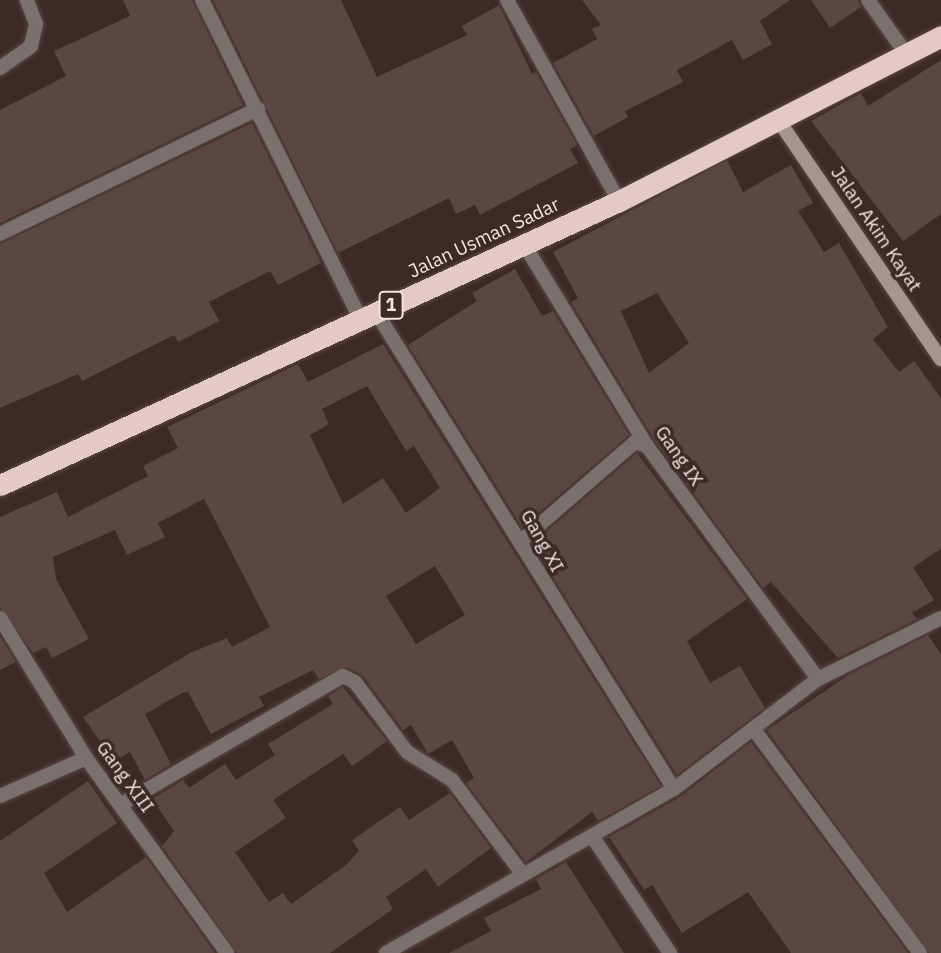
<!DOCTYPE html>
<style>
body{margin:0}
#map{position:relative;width:941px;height:953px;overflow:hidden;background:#3d2927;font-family:"IBM Plex Sans",sans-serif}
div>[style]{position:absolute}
.building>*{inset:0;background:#5c4644}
.roads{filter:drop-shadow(0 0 2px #5a4745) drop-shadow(0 0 2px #5a4745)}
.street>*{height:14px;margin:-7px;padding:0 7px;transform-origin:7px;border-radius:7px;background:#7a706e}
.secondary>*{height:14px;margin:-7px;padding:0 7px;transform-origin:7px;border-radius:7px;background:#a59492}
.highway>*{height:21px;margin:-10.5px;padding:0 10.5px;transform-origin:10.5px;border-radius:10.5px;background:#e4c9c6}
span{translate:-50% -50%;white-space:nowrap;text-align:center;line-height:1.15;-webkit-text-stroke:7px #3d2927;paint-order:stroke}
.shield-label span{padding:2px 5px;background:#3d2927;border:2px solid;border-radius:5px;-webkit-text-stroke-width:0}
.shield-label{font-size:18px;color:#f1e4e2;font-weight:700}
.street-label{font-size:19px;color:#f1e4e2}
</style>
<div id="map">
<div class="building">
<i style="clip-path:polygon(123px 0,192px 0,243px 105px,0 223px,0 110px,66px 76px,54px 51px,130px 16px)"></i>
<i style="clip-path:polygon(213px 0,341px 0,377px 77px,467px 35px,462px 26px,499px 5px,532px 74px,536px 72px,577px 145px,570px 149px,578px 163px,480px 215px,475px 205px,456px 214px,449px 198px,338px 253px)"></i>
<i style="clip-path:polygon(582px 0,790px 0,760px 21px,772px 44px,743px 60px,732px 40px,677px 70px,683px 82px,625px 111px,628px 117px,594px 136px,553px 63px,597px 39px,592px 29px,601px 25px)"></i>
<i style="clip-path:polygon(811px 0,858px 0,861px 7px,830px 28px)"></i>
<i style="clip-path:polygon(941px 60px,941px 214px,903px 241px,811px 121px,861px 93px,868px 106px)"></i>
<i style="clip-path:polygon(252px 123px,321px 263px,278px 285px,270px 271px,209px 302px,219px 321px,178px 342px,174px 335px,82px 381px,78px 374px,0 408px,0 244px)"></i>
<i style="clip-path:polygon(evenodd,727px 160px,743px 192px,791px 165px,813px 203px,798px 211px,824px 252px,839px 243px,888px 327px,873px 339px,899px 372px,914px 361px,941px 398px,941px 549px,913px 567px,934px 600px,912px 613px,917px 619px,838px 658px,771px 582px,763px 588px,655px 441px,571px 302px,578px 298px,553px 252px,727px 160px,657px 293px,689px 343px,649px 373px,621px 311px,657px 293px)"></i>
<i style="clip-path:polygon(515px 269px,542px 316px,553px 311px,629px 435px,522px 527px,408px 345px,477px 301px,472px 293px)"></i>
<i style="clip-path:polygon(evenodd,383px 344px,661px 786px,598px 821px,592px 812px,526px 862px,466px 783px,474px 778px,452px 740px,428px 754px,411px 725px,403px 730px,363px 676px,347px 667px,319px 679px,313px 670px,259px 697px,264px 706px,211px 734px,188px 692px,182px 693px,145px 714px,171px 764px,145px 780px,130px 752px,114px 761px,83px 717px,190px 653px,227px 638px,232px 647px,270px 627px,204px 499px,158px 523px,165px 537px,127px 555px,115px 530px,53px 557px,56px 579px,89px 639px,52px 658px,46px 647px,33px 653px,0 608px,0 517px,57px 492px,68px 517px,148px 476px,143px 466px,178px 448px,167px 427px,298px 364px,308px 382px,383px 344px,367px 386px,406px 451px,414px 446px,440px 488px,406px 513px,383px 478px,343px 504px,310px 435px,329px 424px,322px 409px,367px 386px,383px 344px,435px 566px,465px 615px,416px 644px,386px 596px,435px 566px)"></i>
<i style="clip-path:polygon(637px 453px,747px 599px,687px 641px,710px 683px,740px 666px,765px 708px,677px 775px,532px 544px)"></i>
<i style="clip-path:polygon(928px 635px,941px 654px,941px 953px,929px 953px,767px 730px,850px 674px)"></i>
<i style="clip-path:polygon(0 636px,16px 662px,0 670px)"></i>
<i style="clip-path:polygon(343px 687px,387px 741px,352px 766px,343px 754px,273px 800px,286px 818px,235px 852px,269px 902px,283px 893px,291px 904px,346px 865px,359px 851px,352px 840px,400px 807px,409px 820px,450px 793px,491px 848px,438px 887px,426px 869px,386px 897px,393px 909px,330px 953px,237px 953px,162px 846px,174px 831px,152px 799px,183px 780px,189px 788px,225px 764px,236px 780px,275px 755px,268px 744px,333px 704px,328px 696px)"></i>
<i style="clip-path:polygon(751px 742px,908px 953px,791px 953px,748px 892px,682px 933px,652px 885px,644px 890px,609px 837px,680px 797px)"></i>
<i style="clip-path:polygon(88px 781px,117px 823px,44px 873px,67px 912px,146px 857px,215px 953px,0 953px,0 841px)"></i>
<i style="clip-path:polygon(566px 862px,624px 953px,449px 953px,491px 931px,484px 918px,541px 889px,536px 879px)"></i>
</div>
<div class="roads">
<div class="street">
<i style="left:202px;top:0;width:358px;rotate:63.6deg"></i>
<i style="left:507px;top:0;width:230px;rotate:60.9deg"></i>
<i style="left:868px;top:0;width:67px;rotate:54.7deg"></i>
<i style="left:0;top:68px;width:38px;rotate:-35deg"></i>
<i style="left:31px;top:46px;width:23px;rotate:-77deg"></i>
<i style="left:36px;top:24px;width:26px;rotate:-111deg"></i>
<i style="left:0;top:234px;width:287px;rotate:-25.9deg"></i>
<i style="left:524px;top:244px;width:237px;rotate:58.7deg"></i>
<i style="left:647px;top:446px;width:289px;rotate:53.7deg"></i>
<i style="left:376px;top:312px;width:562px;rotate:58.01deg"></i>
<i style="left:522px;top:540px;width:150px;rotate:-40.9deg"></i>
<i style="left:635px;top:442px;width:13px;rotate:18deg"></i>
<i style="left:0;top:618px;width:164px;rotate:58.4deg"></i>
<i style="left:86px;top:758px;width:241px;rotate:54.1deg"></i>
<i style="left:755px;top:731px;width:277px;rotate:53.4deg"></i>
<i style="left:0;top:796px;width:94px;rotate:-23.8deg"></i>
<i style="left:122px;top:804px;width:255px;rotate:-30.1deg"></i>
<i style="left:343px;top:676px;width:13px;rotate:27deg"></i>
<i style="left:355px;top:682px;width:87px;rotate:53.4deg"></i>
<i style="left:407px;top:752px;width:53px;rotate:31.9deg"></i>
<i style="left:452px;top:780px;width:115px;rotate:53.1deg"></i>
<i style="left:592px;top:836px;width:141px;rotate:56.3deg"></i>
<i style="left:386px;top:953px;width:331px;rotate:-29.7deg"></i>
<i style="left:674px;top:789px;width:181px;rotate:-37.4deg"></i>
<i style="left:818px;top:679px;width:137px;rotate:-26.4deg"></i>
</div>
<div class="secondary">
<i style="left:779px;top:121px;width:288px;rotate:55.8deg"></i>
</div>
<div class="highway">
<i style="left:0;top:485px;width:681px;rotate:-24.65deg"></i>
<i style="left:619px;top:201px;width:362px;rotate:-27.1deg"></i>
</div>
</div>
<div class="shield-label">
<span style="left:391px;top:305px">1</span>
</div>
<div class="street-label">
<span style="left:876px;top:229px;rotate:56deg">Jalan Akim Kayat</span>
<span style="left:484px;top:238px;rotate:-25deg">Jalan Usman Sadar</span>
<span style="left:679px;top:456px;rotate:55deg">Gang IX</span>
<span style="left:542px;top:541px;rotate:61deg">Gang XI</span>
<span style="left:125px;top:777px;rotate:54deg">Gang XIII</span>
</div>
</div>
